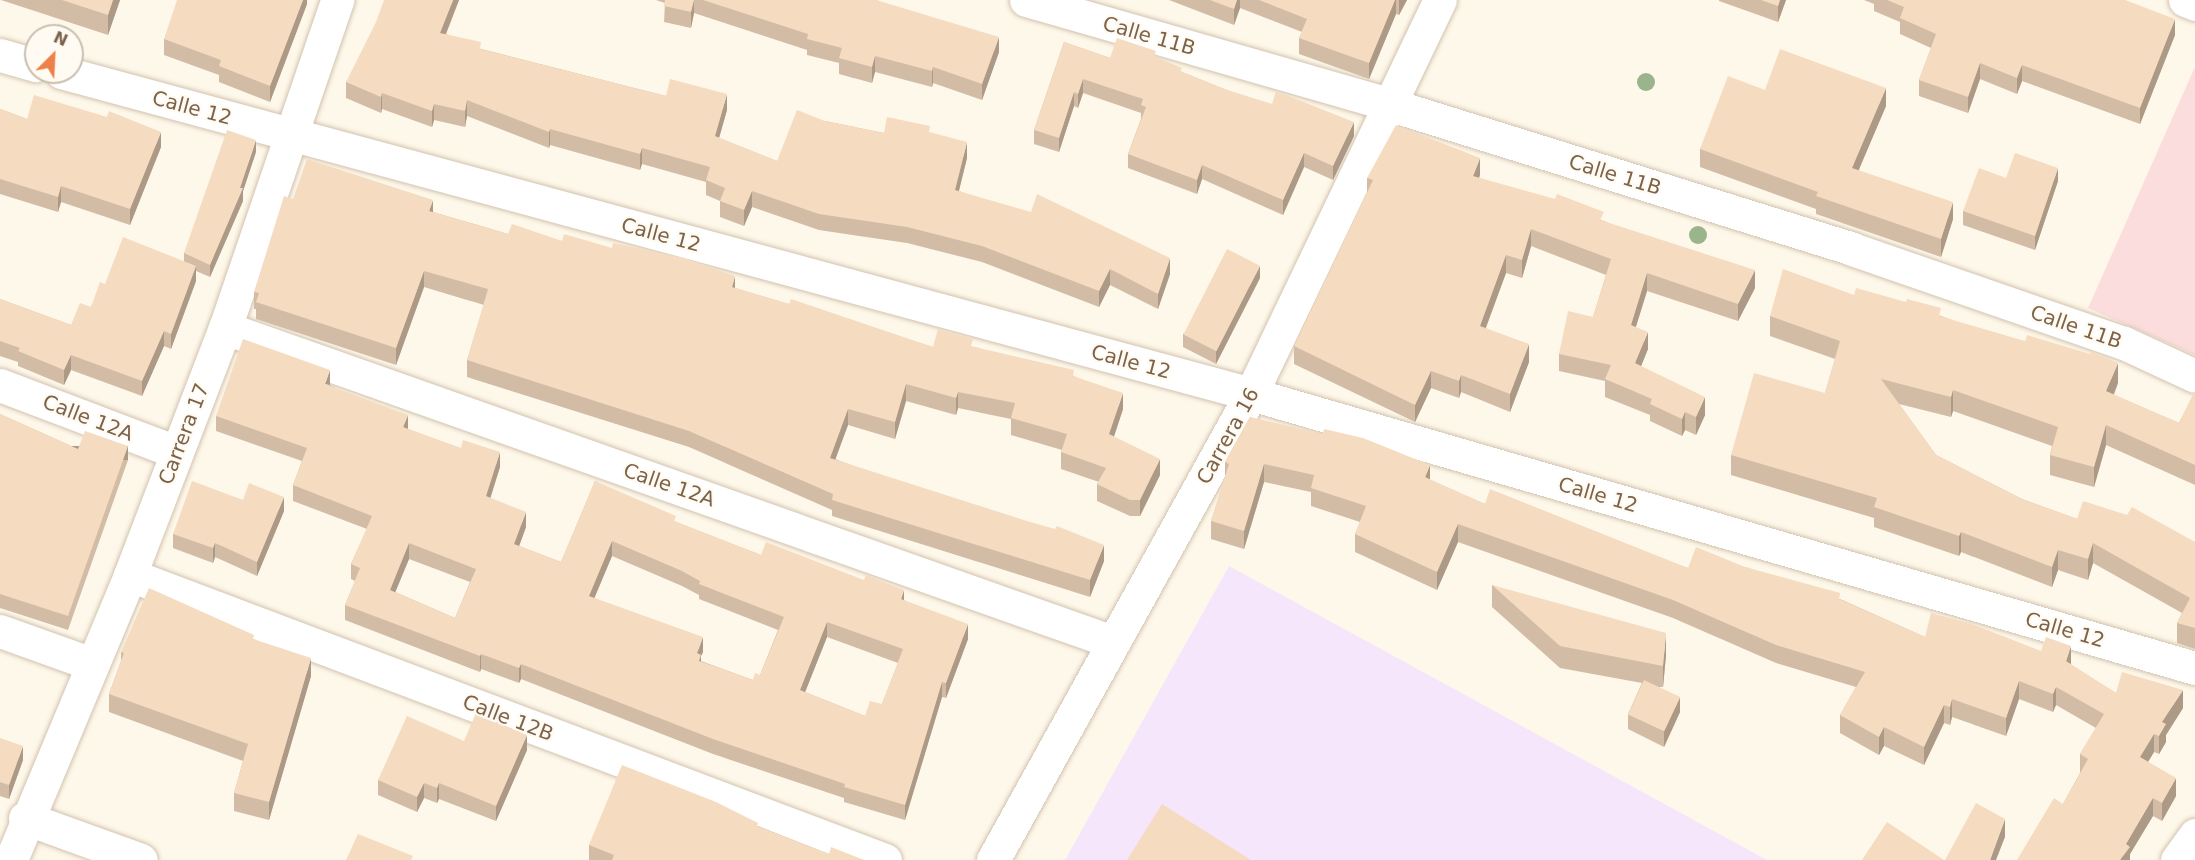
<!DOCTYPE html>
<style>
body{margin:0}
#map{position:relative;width:2195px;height:860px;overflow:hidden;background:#fef8ea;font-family:"DejaVu Sans",sans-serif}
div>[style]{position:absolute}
.education>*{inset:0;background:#f6e6fb}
.medical>*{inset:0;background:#fcdddd}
.roads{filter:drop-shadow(0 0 2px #d2c2ae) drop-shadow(0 0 2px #d2c2ae)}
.street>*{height:33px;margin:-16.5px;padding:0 16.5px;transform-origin:16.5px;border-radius:16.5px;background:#fff}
.secondary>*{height:33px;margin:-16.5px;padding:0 16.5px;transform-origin:16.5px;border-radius:16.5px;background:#fff}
.trees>*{width:18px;height:18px;margin:-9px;border-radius:50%;background:#9ab48c}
.wall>*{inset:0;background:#d3bca5}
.shaded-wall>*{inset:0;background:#ac9986;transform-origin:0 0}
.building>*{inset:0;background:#f5dbc0;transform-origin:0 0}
span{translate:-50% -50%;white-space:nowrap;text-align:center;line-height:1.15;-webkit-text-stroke:4.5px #fffbf2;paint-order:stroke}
.street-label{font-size:20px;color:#7c624a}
.north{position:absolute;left:24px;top:24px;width:60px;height:60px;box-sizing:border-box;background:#fffbf2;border:2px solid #cbbeaf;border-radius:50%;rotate:24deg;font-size:16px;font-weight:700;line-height:24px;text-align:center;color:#7c624a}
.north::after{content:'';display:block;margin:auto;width:21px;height:27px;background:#ee8149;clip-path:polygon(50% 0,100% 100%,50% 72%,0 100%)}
</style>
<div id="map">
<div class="education">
<i style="clip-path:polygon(1229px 566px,1767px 860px,1065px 860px)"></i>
</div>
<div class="medical">
<i style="clip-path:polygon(2194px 69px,2195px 69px,2195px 355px,2088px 308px)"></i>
</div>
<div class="roads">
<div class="street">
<i style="left:1026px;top:0;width:380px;rotate:16deg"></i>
<i style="left:1391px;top:105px;width:483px;rotate:17.3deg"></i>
<i style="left:1852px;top:249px;width:288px;rotate:19.1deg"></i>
<i style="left:2124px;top:343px;width:78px;rotate:24.9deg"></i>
<i style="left:2185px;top:0;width:11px;rotate:22deg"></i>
<i style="left:0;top:55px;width:37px;rotate:16deg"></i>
<i style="left:61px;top:72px;width:1233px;rotate:15.14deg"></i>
<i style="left:1251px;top:394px;width:983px;rotate:16.19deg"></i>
<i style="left:225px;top:328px;width:942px;rotate:19.47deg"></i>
<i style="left:0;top:385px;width:188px;rotate:20.8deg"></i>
<i style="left:130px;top:575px;width:807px;rotate:20.68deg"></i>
<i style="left:0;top:631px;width:98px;rotate:19.7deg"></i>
<i style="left:25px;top:818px;width:123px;rotate:19.9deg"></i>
<i style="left:11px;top:860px;width:309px;rotate:-67.3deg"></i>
<i style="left:130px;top:575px;width:265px;rotate:-69deg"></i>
<i style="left:225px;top:328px;width:347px;rotate:-71.1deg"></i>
<i style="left:993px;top:860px;width:533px;rotate:-61.03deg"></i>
<i style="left:1251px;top:394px;width:437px;rotate:-64.4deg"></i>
</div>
<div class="secondary">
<i style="left:2177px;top:860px;width:31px;rotate:-54deg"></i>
</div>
</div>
<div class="trees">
<i style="left:1646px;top:82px"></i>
<i style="left:1698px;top:235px"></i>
</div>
<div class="wall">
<i style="clip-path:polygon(1px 0,120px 0,108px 35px)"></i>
<i style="clip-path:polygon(307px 0,307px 4px,270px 102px,219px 82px,219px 75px,164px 55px,164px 39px)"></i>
<i style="clip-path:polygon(459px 0,446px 34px,481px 49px,666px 96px,727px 110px,719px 138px,777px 161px,825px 121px,884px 133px,930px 133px,967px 158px,959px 191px,1170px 274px,1158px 309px,1110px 285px,1099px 307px,982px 262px,907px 243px,819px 230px,752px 207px,744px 226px,720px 217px,720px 201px,706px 195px,706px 182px,642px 164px,640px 170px,550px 145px,549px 148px,467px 116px,465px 127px,434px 120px,432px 127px,382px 109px,381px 113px,346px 98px,346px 82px)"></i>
<i style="clip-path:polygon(656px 0,876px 0,999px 52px,982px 100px,933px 83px,932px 87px,875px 72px,872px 83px,839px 74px,839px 63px,807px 55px,807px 50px,694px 13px,691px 28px,664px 22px,665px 3px)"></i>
<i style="clip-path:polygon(1169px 0,1407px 0,1399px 15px,1396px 14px,1369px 79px,1299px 54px,1299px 38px,1302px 32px,1240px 8px,1234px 25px)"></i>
<i style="clip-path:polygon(1719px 0,1786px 0,1778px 22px,1719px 1px)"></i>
<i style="clip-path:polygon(1864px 0,2125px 0,2175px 35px,2140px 124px,2022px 81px,2017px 94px,1980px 79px,1968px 113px,1919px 96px,1919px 80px,1931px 48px,1900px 34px,1900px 22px,1874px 11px,1874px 4px)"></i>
<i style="clip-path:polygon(1064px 42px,1110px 58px,1156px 57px,1182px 72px,1224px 89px,1354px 136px,1333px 180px,1304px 167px,1283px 215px,1202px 179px,1197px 194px,1128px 168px,1128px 154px,1141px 119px,1141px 113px,1083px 93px,1078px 108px,1074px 106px,1059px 152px,1034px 144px,1034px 130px)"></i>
<i style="clip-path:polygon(1765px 90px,1886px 106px,1858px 170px,1953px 219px,1941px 257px,1816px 214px,1816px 209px,1700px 167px,1700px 149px)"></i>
<i style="clip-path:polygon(0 109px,27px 119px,161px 147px,130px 225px,61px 202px,58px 212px,0 194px)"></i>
<i style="clip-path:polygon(256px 152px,243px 191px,243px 201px,210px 277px,196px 271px,196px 281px,171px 349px,164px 346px,142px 396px,71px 370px,64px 385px,18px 366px,18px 362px,0 356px,0 299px,71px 325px,91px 307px,105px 284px,184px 261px,184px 253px)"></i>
<i style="clip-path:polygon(1480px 175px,1479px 178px,1604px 221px,1755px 288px,1738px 321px,1647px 291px,1636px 327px,1648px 349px,1641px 366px,1705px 415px,1696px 435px,1685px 430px,1682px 436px,1650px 421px,1650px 415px,1605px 397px,1605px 381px,1559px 371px,1559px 354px,1593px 317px,1606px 275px,1531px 246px,1522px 278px,1506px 273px,1486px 328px,1529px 362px,1510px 412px,1461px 392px,1459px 398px,1431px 388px,1415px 422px,1294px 364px,1294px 346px,1367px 193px,1367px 178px)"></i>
<i style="clip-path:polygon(2006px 178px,2058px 181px,2035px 250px,1963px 225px,1963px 211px)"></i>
<i style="clip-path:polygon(293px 199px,433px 212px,508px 234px,562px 241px,735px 288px,933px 347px,973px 347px,1074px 376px,1123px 409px,1114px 437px,1160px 475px,1140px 516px,1130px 516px,1097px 501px,1097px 484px,1099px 482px,1061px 469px,1061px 452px,1062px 450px,1011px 435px,1011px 419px,958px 408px,956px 415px,906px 401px,895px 439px,848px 425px,835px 459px,1104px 561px,1090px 597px,832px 516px,832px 510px,689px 447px,467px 377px,467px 360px,484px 305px,424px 287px,396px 365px,256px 319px,256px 309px,254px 309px,254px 292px)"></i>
<i style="clip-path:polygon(1260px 278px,1216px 364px,1183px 347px,1183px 334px)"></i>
<i style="clip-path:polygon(1854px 295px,1941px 316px,2118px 383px,2114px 395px,2179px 423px,2195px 392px,2195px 485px,2106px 445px,2094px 487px,2050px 475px,2050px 455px,2052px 446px,1953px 411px,1951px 417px,1899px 404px,1936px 455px,2022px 499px,2077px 519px,2195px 542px,2195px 649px,2177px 643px,2177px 623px,2182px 613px,2093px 563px,2088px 580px,2058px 570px,2052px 587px,1961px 552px,1959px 556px,1874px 527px,1874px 518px,1731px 475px,1731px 455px,1825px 393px,1835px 359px,1770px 336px,1770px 316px)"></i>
<i style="clip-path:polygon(evenodd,330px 385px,408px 429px,500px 467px,490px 498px,526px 527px,519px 546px,561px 562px,595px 481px,676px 522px,761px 555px,904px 600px,968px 639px,946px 698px,942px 697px,905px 820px,844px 802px,844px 798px,713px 754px,521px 679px,519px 683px,481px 669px,480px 672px,345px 620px,345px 605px,355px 581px,351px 579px,351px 564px,367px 529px,293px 501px,293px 485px,302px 461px,216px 431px,216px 416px,330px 385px,612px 556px,682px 586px,699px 595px,699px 599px,778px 630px,760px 675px,753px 680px,701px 661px,701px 656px,703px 652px,594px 598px,612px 556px,330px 385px,409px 559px,470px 582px,455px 618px,395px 592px,409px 559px,330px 385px,827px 637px,898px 663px,882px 704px,865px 716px,805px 692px,827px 637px)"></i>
<i style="clip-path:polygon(0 414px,78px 449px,128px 460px,68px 630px,0 608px)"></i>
<i style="clip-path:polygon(1250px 417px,1430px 480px,1485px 504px,1688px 568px,1745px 567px,1840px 599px,1925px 637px,2071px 665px,2116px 693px,2183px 708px,2166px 735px,2166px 742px,2159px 754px,2154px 752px,2148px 762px,2176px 796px,2162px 821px,2153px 816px,2130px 854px,2130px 860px,2063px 804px,2080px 773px,2080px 754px,2096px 728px,2056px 705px,2053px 712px,2019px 699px,2006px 736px,1952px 717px,1950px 725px,1944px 723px,1924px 765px,1884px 746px,1879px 755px,1840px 733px,1840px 715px,1856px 687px,1776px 663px,1673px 618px,1458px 542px,1437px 590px,1355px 552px,1355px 534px,1360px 522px,1311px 506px,1311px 492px,1264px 482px,1244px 549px,1211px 539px,1211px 521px,1225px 478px,1225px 462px)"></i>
<i style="clip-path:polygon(243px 500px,284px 511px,257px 576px,215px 557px,213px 563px,173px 548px,173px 534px)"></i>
<i style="clip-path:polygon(1492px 585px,1666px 655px,1663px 687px,1659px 687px,1680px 712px,1664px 747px,1628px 729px,1628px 714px,1642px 683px,1560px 668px,1492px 607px)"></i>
<i style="clip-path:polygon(254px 639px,311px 676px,269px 820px,234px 811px,234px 793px,243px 761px,109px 712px,109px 694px,121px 661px,121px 652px)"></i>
<i style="clip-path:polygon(0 738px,23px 760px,9px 799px,0 796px)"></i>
<i style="clip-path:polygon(464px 741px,527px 750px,496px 821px,439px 799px,437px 803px,424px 798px,417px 812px,378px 795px,378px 780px)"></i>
<i style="clip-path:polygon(758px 826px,829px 854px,864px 860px,589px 860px,589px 845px)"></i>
</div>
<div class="shaded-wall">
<i style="clip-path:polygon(113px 0,120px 0,108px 35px,108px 15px)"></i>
<i style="clip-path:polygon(303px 0,307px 0,307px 4px,270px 102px,270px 86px)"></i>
<i style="clip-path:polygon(453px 0,459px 0,440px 49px,440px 33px)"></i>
<i style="clip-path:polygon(694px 0,694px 13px,691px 28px,691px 12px)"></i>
<i style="clip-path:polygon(1237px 0,1240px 0,1240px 8px,1234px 25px,1234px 9px)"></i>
<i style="clip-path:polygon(1395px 0,1396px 0,1396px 14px,1369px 79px,1369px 63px)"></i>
<i style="clip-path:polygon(1399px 0,1407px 0,1399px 15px)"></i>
<i style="clip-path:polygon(1780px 0,1786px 0,1778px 22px,1778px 6px)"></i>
<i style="clip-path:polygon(2175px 19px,2175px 35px,2140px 124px,2140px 108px)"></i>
<i style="clip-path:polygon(999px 37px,999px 52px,982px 100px,982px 84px)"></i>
<i style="clip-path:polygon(875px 56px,875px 72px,872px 83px,872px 67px)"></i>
<i style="clip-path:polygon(1980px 63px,1980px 79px,1968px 113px,1968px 97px)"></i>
<i style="clip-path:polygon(2022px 65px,2022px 81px,2017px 94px,2017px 78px)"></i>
<i style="clip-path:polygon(933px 67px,933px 83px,932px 87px,932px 71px)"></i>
<i style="clip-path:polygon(1083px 79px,1083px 93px,1078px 108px,1078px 94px)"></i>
<i style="clip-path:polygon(1886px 88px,1886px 106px,1852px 186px,1852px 168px)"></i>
<i style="clip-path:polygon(1074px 92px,1074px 106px,1059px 152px,1059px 138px)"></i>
<i style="clip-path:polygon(382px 93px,382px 109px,381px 113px,381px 97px)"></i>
<i style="clip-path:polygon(727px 94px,727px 110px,715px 152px,715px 136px)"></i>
<i style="clip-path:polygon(467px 100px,467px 116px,465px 127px,465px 111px)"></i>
<i style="clip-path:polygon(434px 104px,434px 120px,432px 127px,432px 111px)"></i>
<i style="clip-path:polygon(1354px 122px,1354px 136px,1333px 180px,1333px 166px)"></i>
<i style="clip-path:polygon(550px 129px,550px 145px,549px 148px,549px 132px)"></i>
<i style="clip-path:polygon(161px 132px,161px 147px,130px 225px,130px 209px)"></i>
<i style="clip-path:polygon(256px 140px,256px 152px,243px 191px,243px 201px,210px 277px,210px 265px,240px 188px)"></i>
<i style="clip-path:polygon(967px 142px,967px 158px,955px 206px,955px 190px)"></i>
<i style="clip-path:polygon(642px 148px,642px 164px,640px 170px,640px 154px)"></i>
<i style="clip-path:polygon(1304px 153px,1304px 167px,1283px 215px,1283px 200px)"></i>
<i style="clip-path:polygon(1480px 158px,1480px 175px,1473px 193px,1473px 176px)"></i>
<i style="clip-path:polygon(1202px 165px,1202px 179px,1197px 194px,1197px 180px)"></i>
<i style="clip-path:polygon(2058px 168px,2058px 181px,2035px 250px,2035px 236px)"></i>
<i style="clip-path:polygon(61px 186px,61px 202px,58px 212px,58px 197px)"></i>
<i style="clip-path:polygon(752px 191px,752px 207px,744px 226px,744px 210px)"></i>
<i style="clip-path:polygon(433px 200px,433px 217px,429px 211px)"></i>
<i style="clip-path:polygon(1953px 202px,1953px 219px,1941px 257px,1941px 239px)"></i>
<i style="clip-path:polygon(1531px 229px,1531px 246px,1522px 278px,1522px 260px)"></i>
<i style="clip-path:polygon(1506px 255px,1506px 273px,1480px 343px,1480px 326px)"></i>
<i style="clip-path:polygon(1170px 258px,1170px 274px,1158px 309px,1158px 294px)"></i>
<i style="clip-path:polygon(196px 266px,196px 281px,171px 349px,171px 334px)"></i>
<i style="clip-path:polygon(1260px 266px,1260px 278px,1216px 364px,1216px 351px)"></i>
<i style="clip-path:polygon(1110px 269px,1110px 285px,1099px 307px,1099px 291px)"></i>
<i style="clip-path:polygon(1755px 270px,1755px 288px,1738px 321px,1738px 304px)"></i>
<i style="clip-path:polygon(424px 271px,424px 287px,396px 365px,396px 348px)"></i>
<i style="clip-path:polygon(1647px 273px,1647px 291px,1631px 342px,1631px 325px)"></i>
<i style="clip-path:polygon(735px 276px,735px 293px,732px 287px)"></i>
<i style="clip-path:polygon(164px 331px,164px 346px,142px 396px,142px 381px)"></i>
<i style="clip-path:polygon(1648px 332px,1648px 349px,1635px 381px,1635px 363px)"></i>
<i style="clip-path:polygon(1529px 344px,1529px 362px,1510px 412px,1510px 394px)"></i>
<i style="clip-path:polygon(71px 355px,71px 370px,64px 385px,64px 370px)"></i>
<i style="clip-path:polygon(2118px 363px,2118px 383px,2106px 412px,2106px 391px)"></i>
<i style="clip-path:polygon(330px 370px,330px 385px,325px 384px)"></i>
<i style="clip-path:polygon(1431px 371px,1431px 388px,1415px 422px,1415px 405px)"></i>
<i style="clip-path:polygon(1461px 375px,1461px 392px,1459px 398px,1459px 381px)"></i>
<i style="clip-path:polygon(906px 384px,906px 401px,895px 439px,895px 422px)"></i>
<i style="clip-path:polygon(1953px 390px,1953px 411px,1951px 417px,1951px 397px)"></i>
<i style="clip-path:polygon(958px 392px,958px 408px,956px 415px,956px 398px)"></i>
<i style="clip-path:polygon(1123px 393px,1123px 409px,1109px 451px,1109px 434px)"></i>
<i style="clip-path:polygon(1705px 397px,1705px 415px,1696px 435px,1696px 417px)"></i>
<i style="clip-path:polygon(848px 409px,848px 425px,830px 474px,830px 458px)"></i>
<i style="clip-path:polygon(1685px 412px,1685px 430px,1682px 436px,1682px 419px)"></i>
<i style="clip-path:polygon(408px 415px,408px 430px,403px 427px)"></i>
<i style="clip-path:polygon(2106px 425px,2106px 445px,2094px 487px,2094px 467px)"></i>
<i style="left:128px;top:446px;width:14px;height:180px;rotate:90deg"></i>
<i style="clip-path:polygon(500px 452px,500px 467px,486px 512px,486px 496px)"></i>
<i style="clip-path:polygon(1160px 459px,1160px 475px,1140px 516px,1140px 500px)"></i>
<i style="clip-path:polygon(1264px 464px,1264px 482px,1244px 549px,1244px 531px)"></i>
<i style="clip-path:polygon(1430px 465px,1430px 483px,1425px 477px)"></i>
<i style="clip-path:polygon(284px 497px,284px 511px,257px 576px,257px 562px)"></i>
<i style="clip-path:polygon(526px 512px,526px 527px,514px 560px,514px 544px)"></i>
<i style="clip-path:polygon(1458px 524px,1458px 542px,1437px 590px,1437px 572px)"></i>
<i style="clip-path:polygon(1961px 532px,1961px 552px,1959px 556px,1959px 536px)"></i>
<i style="clip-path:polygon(612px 541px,612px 556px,589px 611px,589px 596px)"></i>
<i style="clip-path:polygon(215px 543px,215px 557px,213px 563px,213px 548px)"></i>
<i style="clip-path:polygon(409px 543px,409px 559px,390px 605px,390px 590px)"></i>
<i style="clip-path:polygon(2093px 543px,2093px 563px,2088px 580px,2088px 559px)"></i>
<i style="clip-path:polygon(1104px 545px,1104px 561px,1090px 597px,1090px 580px)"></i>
<i style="clip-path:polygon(2058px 550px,2058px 570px,2052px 587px,2052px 567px)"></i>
<i style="clip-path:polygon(904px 590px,904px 605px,901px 599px)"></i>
<i style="clip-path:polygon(827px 622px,827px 637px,800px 705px,800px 690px)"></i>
<i style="clip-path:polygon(968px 624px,968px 639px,946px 698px,946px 683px)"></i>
<i style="clip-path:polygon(1666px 633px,1666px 655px,1663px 687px,1663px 666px)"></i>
<i style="clip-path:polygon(703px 637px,703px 652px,701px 656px,701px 670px,697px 653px)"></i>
<i style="clip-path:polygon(2071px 646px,2071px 664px,2066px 679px,2066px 661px)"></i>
<i style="clip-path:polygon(481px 654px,481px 669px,480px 672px,480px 656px)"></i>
<i style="clip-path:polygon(311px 658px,311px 676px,269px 820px,269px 802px)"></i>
<i style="clip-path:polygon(521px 664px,521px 679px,519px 683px,519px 668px)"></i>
<i style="clip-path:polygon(2019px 681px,2019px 699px,2006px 736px,2006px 718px)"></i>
<i style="clip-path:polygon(942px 682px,942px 697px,905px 820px,905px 805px)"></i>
<i style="clip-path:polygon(2056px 687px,2056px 705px,2053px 712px,2053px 694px)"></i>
<i style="clip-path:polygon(2183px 690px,2183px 708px,2166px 735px,2166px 742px,2159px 754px,2159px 736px,2162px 722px)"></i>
<i style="clip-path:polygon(1680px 697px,1680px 712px,1664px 747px,1664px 731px)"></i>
<i style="clip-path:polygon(1952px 699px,1952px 717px,1950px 725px,1950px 707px)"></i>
<i style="clip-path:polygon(1944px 705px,1944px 723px,1924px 765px,1924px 747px)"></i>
<i style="clip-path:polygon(1884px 727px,1884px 746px,1879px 755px,1879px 737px)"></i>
<i style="clip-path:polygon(2154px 734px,2154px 752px,2140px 775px,2140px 757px)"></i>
<i style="clip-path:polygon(527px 735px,527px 750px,496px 821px,496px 806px)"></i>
<i style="clip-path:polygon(23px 746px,23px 760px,9px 799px,9px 785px)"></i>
<i style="clip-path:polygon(2176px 778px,2176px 796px,2162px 821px,2162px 803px)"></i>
<i style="clip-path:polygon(424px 783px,424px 798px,417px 812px,417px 797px)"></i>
<i style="clip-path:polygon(439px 783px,439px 799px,437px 803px,437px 788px)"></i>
<i style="clip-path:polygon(2153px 798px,2153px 816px,2130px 854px,2130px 860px,2120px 860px,2126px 844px)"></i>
<i style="clip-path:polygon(2005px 819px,2005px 837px,1996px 860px,1990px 860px)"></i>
</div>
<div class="building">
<i style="clip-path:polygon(62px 0,113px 0,108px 15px)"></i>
<i style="clip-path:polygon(177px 0,303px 0,270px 86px,219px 66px,221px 60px,164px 39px)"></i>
<i style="clip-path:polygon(384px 0,453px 0,440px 33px,481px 42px,480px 49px,666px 96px,670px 79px,727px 94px,715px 136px,777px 161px,797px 110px,825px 121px,884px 133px,887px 117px,930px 126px,929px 132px,967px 142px,955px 190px,1031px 212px,1037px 194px,1170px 258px,1158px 294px,1110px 269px,1099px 291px,982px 246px,907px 227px,819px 214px,752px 191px,744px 210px,720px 201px,725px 188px,706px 180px,710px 167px,642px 148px,640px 154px,550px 129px,549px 132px,467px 100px,465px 111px,434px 104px,432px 111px,382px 93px,381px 97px,346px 82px,376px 22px)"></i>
<i style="clip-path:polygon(665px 0,694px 0,691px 12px,664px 6px)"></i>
<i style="clip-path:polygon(703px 0,876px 0,999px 37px,982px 84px,933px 67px,932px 71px,875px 56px,872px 67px,839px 58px,842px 48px,807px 39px,808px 34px)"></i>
<i style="clip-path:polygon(1210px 0,1237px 0,1234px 9px)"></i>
<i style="clip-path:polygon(1259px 0,1395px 0,1369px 63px,1299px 38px,1307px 19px)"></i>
<i style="clip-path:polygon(1761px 0,1780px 0,1778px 6px)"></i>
<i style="clip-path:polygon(1887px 0,2125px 0,2175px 19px,2140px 108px,2022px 65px,2017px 78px,1980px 63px,1968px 97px,1919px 80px,1936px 34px,1900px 18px,1904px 7px)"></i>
<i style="clip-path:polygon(1117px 38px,1156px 51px,1154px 56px,1182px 68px,1180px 71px,1224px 89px,1272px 104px,1276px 91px,1354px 122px,1333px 166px,1304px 153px,1283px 200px,1202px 165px,1197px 180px,1128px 154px,1146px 107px,1141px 105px,1143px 99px,1083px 79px,1078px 94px,1074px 92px,1059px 138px,1034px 130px,1064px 42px,1110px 58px)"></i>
<i style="clip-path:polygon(1780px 49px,1886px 88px,1852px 168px,1953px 202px,1941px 239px,1816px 196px,1818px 192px,1700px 149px,1728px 76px,1765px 90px)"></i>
<i style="clip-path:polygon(34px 95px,107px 117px,109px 111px,161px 132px,130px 209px,61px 186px,58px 197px,0 179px,0 109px,27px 119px)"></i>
<i style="clip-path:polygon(1396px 125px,1480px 158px,1473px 176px,1555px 199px,1557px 194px,1604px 212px,1600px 220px,1755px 270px,1738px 304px,1647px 273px,1631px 325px,1648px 332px,1635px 363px,1705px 397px,1696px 417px,1685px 412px,1682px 419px,1650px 404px,1652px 399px,1605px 379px,1611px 365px,1559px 354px,1568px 311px,1593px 317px,1611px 259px,1531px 229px,1522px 260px,1506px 255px,1480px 326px,1529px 344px,1510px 394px,1461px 375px,1459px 381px,1431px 371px,1415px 405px,1294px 346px,1373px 180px,1367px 178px)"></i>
<i style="clip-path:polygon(227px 130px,256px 140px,240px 188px,243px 188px,210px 265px,184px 253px)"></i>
<i style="clip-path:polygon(2015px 153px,2058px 168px,2035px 236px,1963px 211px,1979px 168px,2006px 178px)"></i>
<i style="clip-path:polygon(307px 159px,433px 200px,429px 211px,508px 234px,512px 224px,562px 241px,564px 234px,612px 248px,613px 243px,684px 258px,735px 276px,732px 287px,789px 304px,791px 299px,933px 347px,938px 329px,973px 339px,971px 346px,1074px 370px,1073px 376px,1123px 393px,1109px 434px,1160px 459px,1140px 500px,1130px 500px,1097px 484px,1106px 468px,1061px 452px,1067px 434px,1011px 418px,1015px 403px,958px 392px,956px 398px,906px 384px,895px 422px,848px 409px,830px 458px,1030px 522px,1055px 529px,1057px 526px,1104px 545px,1090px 580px,832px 500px,833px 494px,689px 431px,467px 360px,488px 289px,424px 271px,396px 348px,256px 302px,259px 293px,254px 292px,284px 196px,293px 199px)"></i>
<i style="clip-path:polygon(123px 237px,196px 266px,171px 334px,164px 331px,142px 381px,71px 355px,64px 370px,18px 351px,20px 348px,0 341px,0 299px,71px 325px,80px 303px,91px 307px,100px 282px,105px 284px)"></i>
<i style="left:1227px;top:249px;width:37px;height:96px;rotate:27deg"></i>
<i style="clip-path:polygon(1783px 269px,1854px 295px,1856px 288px,1906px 302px,1907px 299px,1941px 308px,1939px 316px,2025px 341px,2027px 335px,2090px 354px,2091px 351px,2118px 363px,2106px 391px,2179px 423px,2194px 392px,2195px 392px,2195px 465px,2106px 425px,2094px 467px,2050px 455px,2058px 427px,1953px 390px,1951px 397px,1881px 379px,1936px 455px,2022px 499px,2077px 519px,2083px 501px,2127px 515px,2132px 507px,2195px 542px,2195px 628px,2177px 623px,2190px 598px,2093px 543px,2088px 559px,2058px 550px,2052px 567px,1961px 532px,1959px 536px,1874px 507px,1877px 498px,1731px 455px,1754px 373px,1825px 393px,1840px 341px,1770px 316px)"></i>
<i style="clip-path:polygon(evenodd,243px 339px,330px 370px,325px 384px,408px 415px,403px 427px,461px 448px,463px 440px,500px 452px,486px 496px,526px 512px,514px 544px,561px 562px,595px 481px,676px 516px,674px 521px,761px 555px,766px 542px,864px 580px,866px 575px,904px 590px,901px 599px,968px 624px,946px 683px,942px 682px,905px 805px,844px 787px,845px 784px,713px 739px,521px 664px,519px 668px,481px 654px,480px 656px,345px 605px,360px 568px,351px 564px,372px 516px,293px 485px,307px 448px,216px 416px,243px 339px,612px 541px,682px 571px,700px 581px,699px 584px,784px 617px,760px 675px,755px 673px,753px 680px,699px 661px,701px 655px,697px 653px,703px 637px,589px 596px,612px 541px,243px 339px,409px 543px,476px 569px,455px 618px,390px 590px,409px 543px,243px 339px,827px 622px,903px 649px,882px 704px,870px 701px,865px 716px,800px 690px,827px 622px)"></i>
<i style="clip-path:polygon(0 414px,78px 449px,85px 431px,128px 446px,68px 616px,0 594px)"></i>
<i style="clip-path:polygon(1250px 417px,1323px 434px,1324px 429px,1363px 438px,1430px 465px,1425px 477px,1485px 504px,1490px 489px,1688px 568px,1696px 547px,1745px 567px,1840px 593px,1839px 599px,1925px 637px,1931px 613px,1972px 624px,2041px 651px,2046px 637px,2071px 646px,2066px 661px,2116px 693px,2122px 672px,2183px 690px,2162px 722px,2166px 724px,2159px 736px,2154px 734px,2140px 757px,2176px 778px,2162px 803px,2153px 798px,2126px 844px,2130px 847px,2120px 860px,2017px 860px,2054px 798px,2063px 804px,2088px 759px,2080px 754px,2104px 714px,2056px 687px,2053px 694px,2019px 681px,2006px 718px,1952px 699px,1950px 707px,1944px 705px,1924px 747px,1884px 727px,1879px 737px,1840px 715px,1865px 672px,1776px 645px,1673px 600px,1458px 524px,1437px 572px,1355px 534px,1366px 506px,1311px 488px,1314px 475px,1264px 464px,1244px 531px,1211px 521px,1229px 464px,1225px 462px)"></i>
<i style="clip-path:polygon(192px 481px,243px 500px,249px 483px,284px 497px,257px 562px,215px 543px,213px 548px,173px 534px)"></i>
<i style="clip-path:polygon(1492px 585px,1666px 633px,1663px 666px,1560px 646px)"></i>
<i style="clip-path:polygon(149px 588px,254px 635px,253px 639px,311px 658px,269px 802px,234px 793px,248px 744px,109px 694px,124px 653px,121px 652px)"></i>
<i style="left:1644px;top:680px;width:40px;height:38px;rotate:25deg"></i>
<i style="clip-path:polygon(476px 713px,527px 735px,496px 806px,439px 783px,437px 788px,424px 783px,417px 797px,378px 780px,407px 716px,464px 741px)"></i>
<i style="clip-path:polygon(0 738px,23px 746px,9px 785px,0 782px)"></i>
<i style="clip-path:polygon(622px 765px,716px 802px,758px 823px,757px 826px,829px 854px,831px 847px,864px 860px,612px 860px,614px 855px,589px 845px)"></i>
<i style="clip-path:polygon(1976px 803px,2005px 819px,1990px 860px,1945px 860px)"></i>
<i style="clip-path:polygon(1162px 804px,1251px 860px,1127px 860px)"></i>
<i style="clip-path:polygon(1887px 822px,1944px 860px,1862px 860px)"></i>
<i style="clip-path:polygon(358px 834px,413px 856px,411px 860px,346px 860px)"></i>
</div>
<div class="street-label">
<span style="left:1149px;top:36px;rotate:16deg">Calle 11B</span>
<span style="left:192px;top:108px;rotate:15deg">Calle 12</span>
<span style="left:1615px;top:175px;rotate:17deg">Calle 11B</span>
<span style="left:661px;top:235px;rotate:15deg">Calle 12</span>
<span style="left:2076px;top:327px;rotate:19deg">Calle 11B</span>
<span style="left:1131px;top:362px;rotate:15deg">Calle 12</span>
<span style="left:88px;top:418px;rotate:21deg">Calle 12A</span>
<span style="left:184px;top:434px;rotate:-69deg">Carrera 17</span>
<span style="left:1228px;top:436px;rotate:-61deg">Carrera 16</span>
<span style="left:669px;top:485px;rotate:19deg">Calle 12A</span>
<span style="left:1598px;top:495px;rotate:16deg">Calle 12</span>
<span style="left:2065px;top:630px;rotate:16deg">Calle 12</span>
<span style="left:508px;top:718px;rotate:21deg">Calle 12B</span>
</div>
<div class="north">N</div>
</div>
